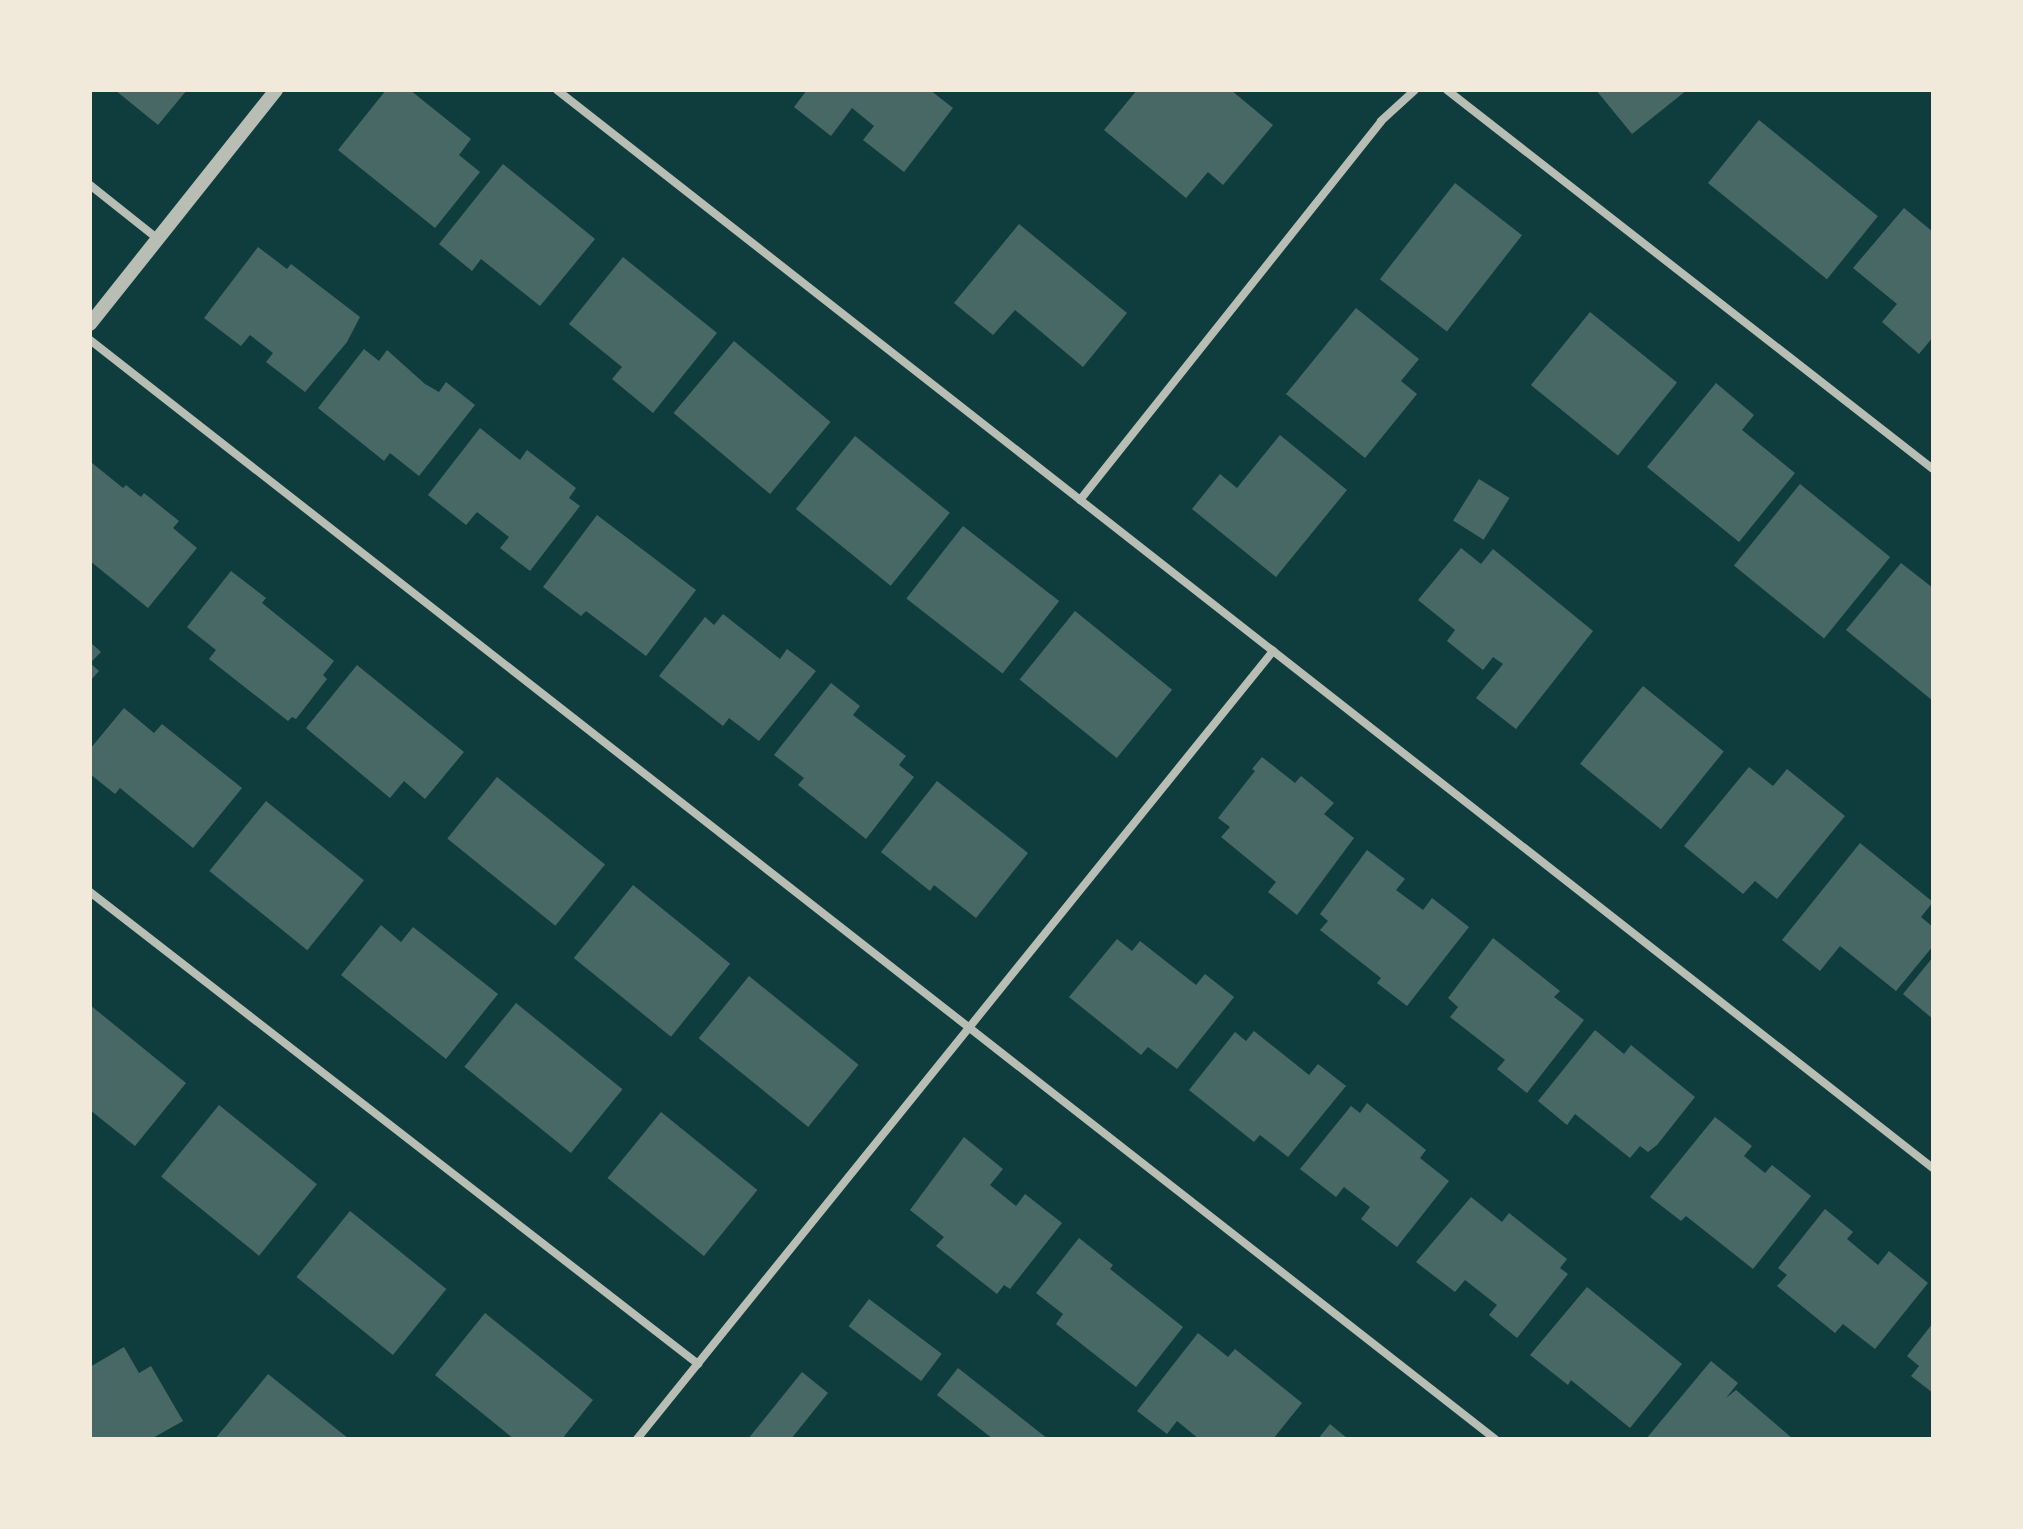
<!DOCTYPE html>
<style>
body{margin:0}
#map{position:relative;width:2023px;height:1529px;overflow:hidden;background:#0f3d3e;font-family:"Space Grotesk",sans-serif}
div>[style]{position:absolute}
.building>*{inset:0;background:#486865;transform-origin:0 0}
.minor>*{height:8px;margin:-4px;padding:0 4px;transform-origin:4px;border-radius:4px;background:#b8beb3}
.tertiary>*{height:14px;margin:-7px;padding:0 7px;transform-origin:7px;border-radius:7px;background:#b8beb3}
span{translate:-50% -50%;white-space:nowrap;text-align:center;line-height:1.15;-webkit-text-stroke:6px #f1e9da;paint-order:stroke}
.frame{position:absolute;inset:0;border:92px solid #f1e9da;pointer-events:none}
</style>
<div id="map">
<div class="building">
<i style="clip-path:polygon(115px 90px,187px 90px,158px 125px)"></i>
<i style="clip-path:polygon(386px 90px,410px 90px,471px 139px,459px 155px,480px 172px,435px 228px,338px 150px)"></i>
<i style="clip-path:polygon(807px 90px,930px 90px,953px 108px,904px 172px,863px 140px,874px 126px,852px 108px,831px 136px,794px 107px)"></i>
<i style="clip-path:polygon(1137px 90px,1231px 90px,1273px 125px,1223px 185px,1208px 172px,1186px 198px,1104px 130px)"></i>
<i style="clip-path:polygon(1596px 90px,1687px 90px,1632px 134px)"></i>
<i style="left:1759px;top:120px;width:153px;height:81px;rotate:39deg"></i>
<i style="clip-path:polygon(503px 164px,595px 239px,540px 306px,481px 259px,472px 271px,439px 244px)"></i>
<i style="left:1455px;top:183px;width:85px;height:122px;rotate:38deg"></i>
<i style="clip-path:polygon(1904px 208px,1933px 232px,1933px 337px,1919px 354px,1882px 322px,1897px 304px,1853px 268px)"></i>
<i style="clip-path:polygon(1019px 224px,1127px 313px,1083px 367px,1015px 310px,993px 335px,954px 303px)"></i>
<i style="clip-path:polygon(258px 247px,287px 269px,291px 264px,360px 317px,347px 342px,305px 392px,266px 362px,273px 353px,250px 335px,241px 346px,204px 318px)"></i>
<i style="clip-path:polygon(623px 257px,717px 333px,653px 413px,612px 379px,622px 367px,569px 324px)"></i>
<i style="clip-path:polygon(1356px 308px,1419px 359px,1401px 381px,1417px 394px,1365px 458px,1286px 394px)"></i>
<i style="left:1590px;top:312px;width:112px;height:94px;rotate:39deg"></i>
<i style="left:734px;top:341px;width:126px;height:94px;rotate:40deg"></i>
<i style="clip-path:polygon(364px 349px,379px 361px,387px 350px,425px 384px,439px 392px,446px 382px,475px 405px,419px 476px,390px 453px,384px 461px,318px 408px)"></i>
<i style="clip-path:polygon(1716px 383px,1754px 415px,1742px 430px,1795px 473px,1739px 542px,1647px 467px)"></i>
<i style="clip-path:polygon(480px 428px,520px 460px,527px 450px,576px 488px,569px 498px,580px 506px,530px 571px,500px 548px,509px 537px,477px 512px,466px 525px,428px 495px)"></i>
<i style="clip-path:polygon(1280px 435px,1347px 490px,1276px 577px,1192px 509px,1220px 474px,1237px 488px)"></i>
<i style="left:855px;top:436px;width:122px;height:94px;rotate:39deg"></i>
<i style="clip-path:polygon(92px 463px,123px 488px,126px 485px,141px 497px,144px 493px,179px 521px,173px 528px,197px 548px,148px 608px,90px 561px)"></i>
<i style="left:1479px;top:479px;width:36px;height:49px;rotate:32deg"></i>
<i style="left:1800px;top:484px;width:116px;height:105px;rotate:39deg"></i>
<i style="clip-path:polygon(597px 515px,696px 590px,646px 656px,586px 611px,581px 616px,543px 587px)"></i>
<i style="left:963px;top:526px;width:122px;height:92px;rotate:38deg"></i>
<i style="clip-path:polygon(1461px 548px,1481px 564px,1493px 549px,1593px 631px,1516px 729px,1476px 698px,1503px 664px,1493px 657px,1483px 670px,1447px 641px,1455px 630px,1418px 600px)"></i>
<i style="clip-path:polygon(1901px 563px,1933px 588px,1933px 701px,1846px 630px)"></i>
<i style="clip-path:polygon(231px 571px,266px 598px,262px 603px,334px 661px,323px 675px,327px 679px,296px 719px,292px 717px,288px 721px,209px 659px,216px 650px,187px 627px)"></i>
<i style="left:1075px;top:611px;width:125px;height:88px;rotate:39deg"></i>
<i style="clip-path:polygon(723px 614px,780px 659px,787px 649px,816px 671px,759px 741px,729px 718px,723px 726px,659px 676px,705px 617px,714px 625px)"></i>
<i style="clip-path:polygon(90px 642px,101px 652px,90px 663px,99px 671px,90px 681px)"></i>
<i style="clip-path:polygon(357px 665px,464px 752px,425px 799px,404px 781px,390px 798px,306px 728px)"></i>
<i style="clip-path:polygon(831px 683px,860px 706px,853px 715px,906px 756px,899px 765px,914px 777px,866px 839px,798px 785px,804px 778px,774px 755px)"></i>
<i style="left:1643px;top:686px;width:104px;height:100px;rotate:39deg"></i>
<i style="clip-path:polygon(124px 708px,154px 733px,162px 724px,242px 788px,193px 848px,120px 788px,115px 794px,90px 774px,90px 749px)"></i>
<i style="clip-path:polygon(1262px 757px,1295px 783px,1301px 776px,1334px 803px,1324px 814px,1354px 838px,1297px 915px,1268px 892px,1276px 882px,1221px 837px,1230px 827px,1218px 818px,1255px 771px,1252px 769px)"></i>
<i style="clip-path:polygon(1749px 767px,1773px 786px,1787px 769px,1845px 816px,1777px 899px,1755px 881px,1743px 894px,1684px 846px)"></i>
<i style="left:497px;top:777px;width:139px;height:79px;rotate:39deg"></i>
<i style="clip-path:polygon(937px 781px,1028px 853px,976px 918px,934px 885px,930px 891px,881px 852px)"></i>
<i style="left:266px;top:801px;width:126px;height:90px;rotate:39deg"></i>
<i style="clip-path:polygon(1860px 843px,1933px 902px,1921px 917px,1933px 927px,1933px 946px,1896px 991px,1840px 946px,1820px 971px,1782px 940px)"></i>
<i style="clip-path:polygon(1367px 850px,1405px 879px,1396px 890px,1423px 910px,1432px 898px,1469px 927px,1407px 1006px,1377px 983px,1381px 978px,1320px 930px,1328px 921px,1320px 914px)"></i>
<i style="left:633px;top:885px;width:125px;height:94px;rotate:39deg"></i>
<i style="clip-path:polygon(381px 925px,401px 942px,413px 927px,498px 994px,446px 1059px,341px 975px)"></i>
<i style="clip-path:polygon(1493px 938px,1560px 991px,1554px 997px,1584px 1020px,1527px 1093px,1497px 1069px,1505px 1060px,1450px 1017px,1458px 1007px,1448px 998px)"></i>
<i style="clip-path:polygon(1117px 939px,1132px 951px,1140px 941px,1196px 985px,1205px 974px,1234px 997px,1177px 1069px,1148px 1047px,1141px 1055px,1069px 997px)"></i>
<i style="clip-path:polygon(1933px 957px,1933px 1019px,1903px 994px)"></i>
<i style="left:749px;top:976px;width:141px;height:80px;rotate:39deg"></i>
<i style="left:516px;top:1003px;width:137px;height:82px;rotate:39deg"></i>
<i style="clip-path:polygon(90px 1005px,186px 1083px,135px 1146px,90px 1110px)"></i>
<i style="clip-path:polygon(1595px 1030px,1624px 1054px,1631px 1045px,1695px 1097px,1657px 1145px,1648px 1152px,1640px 1146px,1630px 1158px,1575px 1114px,1567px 1125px,1538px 1101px)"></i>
<i style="clip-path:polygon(1254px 1031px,1309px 1075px,1318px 1064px,1346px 1086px,1288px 1157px,1260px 1135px,1254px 1142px,1189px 1090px,1235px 1032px,1246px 1041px)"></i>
<i style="clip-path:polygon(1367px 1103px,1426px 1150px,1420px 1158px,1449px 1181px,1397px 1247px,1361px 1219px,1370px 1207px,1344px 1187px,1336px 1197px,1300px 1169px,1351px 1106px,1360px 1113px)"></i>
<i style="left:219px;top:1105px;width:126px;height:92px;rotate:39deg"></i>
<i style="left:661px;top:1112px;width:124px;height:85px;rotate:39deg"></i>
<i style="clip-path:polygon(1715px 1117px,1752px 1146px,1744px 1156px,1765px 1173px,1772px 1165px,1811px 1196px,1753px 1269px,1686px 1216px,1681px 1221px,1650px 1197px)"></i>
<i style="clip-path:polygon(964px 1137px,1003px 1169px,990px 1185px,1016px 1206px,1025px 1194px,1062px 1223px,1010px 1289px,1004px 1285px,997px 1294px,936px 1246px,944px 1237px,910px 1210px)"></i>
<i style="clip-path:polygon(1471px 1197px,1502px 1222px,1509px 1213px,1567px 1259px,1560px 1268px,1568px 1274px,1517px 1338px,1489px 1315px,1497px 1305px,1465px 1280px,1455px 1292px,1416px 1262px)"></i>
<i style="clip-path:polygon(1825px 1209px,1853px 1232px,1847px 1239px,1878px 1265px,1889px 1251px,1928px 1283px,1875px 1349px,1843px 1324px,1835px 1333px,1777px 1286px,1787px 1275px,1778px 1268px)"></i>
<i style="left:350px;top:1211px;width:124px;height:85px;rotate:39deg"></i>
<i style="clip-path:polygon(1079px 1238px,1113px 1265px,1110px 1269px,1183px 1327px,1136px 1387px,1056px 1324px,1063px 1314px,1036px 1293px)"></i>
<i style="clip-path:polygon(1587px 1287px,1682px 1364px,1630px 1428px,1571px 1380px,1568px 1385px,1530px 1355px)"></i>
<i style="left:869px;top:1299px;width:91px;height:34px;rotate:37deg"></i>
<i style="clip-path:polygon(485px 1313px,593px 1400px,562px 1439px,514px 1439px,435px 1375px)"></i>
<i style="clip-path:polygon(1933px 1323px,1933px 1393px,1911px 1376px,1919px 1366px,1907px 1356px)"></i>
<i style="clip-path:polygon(1198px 1333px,1228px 1357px,1235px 1349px,1302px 1403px,1273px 1439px,1199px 1439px,1177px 1421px,1167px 1434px,1137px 1411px)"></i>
<i style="clip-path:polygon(124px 1347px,139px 1373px,151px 1366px,183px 1421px,151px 1439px,90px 1439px,90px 1367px)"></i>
<i style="clip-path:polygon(1711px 1361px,1738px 1383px,1726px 1398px,1736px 1390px,1793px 1439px,1646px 1439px)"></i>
<i style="clip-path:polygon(958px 1368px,1048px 1439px,993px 1439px,937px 1395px)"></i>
<i style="clip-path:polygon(802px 1372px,828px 1393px,791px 1439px,748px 1439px)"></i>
<i style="clip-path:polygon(268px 1374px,349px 1439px,215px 1439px)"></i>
<i style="clip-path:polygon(1330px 1424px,1348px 1439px,1318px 1439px)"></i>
</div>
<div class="minor">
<i style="left:557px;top:90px;width:1748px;rotate:38.08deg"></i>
<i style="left:1447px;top:90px;width:616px;rotate:37.95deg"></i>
<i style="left:90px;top:185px;width:87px;rotate:38.5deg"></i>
<i style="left:90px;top:340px;width:1784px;rotate:38.03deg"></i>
<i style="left:1080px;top:500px;width:484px;rotate:-51.5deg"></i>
<i style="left:1381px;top:121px;width:46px;rotate:-42.4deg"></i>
<i style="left:90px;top:892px;width:770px;rotate:37.82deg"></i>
<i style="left:637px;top:1439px;width:1013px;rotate:-51.09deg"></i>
</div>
<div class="tertiary">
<i style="left:90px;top:324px;width:299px;rotate:-51.5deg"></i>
</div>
<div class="frame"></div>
</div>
